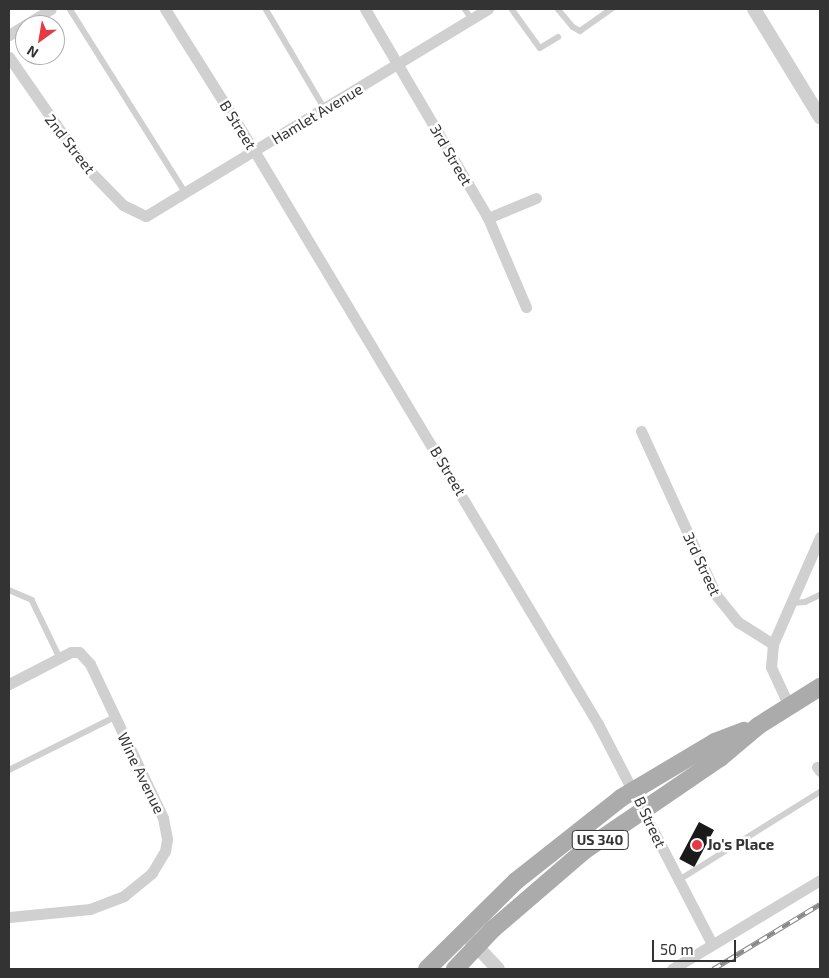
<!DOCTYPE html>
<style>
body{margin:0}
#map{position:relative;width:829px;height:978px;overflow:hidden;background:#fff;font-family:"Exo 2",sans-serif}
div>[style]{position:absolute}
.building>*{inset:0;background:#1a1a1a;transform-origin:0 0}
.service>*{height:5.5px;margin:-2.75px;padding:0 2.75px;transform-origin:2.75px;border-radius:2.75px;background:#d0d0d0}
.minor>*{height:11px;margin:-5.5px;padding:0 5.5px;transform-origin:5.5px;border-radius:5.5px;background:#d0d0d0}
.tertiary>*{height:14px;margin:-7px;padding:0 7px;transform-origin:7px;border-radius:7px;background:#d0d0d0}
.primary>*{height:18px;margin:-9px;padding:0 9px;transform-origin:9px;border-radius:9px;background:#ababab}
.rail>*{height:5px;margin-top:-2.5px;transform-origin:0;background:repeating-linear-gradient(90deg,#fff 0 9px,#888 0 18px);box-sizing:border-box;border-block:1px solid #888}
.dots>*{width:14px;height:14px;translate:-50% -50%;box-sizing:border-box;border:2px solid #fff;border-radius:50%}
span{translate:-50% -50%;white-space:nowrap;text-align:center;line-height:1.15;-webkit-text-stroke:5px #fff;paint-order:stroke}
.shield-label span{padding:1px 4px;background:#fff;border:1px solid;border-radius:4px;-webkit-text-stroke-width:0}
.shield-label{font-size:14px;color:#333;font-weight:700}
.street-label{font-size:15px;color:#333}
.poi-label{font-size:15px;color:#333;font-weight:700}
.left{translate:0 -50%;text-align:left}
.frame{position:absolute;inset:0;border:10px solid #333;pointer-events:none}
.north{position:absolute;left:15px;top:15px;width:50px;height:50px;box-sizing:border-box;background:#fff;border:1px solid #adadad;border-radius:50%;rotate:212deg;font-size:14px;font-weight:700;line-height:20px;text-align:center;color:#333}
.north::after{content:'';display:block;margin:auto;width:18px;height:22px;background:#e63946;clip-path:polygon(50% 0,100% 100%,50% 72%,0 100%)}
.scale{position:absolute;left:652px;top:940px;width:84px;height:22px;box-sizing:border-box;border:2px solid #333;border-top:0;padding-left:6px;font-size:15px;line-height:18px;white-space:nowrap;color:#333;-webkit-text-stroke:4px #fff;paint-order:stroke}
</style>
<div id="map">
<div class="building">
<i style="left:699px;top:822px;width:17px;height:42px;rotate:28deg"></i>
</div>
<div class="service">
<i style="left:70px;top:9px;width:218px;rotate:57.8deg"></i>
<i style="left:266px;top:9px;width:116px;rotate:59.5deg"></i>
<i style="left:465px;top:9px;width:12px;rotate:55deg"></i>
<i style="left:512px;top:9px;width:48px;rotate:54.3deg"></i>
<i style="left:540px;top:48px;width:21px;rotate:-31deg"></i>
<i style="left:558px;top:9px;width:23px;rotate:50deg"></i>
<i style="left:573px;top:27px;width:8px;rotate:30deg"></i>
<i style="left:580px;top:31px;width:39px;rotate:-35deg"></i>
<i style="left:9px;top:590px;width:25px;rotate:23deg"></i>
<i style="left:32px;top:600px;width:64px;rotate:64.2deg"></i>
<i style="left:791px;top:603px;width:14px;rotate:-4deg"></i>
<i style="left:805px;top:602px;width:17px;rotate:-25deg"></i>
<i style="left:9px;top:770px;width:119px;rotate:-26.6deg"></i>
<i style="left:679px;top:880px;width:166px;rotate:-32deg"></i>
</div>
<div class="minor">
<i style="left:165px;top:9px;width:169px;rotate:57.8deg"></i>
<i style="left:255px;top:152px;width:667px;rotate:59.05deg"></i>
<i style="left:598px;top:724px;width:248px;rotate:62.6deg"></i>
<i style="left:365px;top:9px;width:243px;rotate:59.5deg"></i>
<i style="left:488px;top:218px;width:97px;rotate:66.9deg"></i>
<i style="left:9px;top:35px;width:49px;rotate:-31.8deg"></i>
<i style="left:9px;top:57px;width:131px;rotate:55.2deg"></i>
<i style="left:84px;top:165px;width:56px;rotate:45.7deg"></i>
<i style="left:123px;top:205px;width:25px;rotate:26deg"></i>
<i style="left:146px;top:216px;width:400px;rotate:-31.2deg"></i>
<i style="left:488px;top:218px;width:52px;rotate:-22.6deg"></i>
<i style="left:641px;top:431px;width:180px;rotate:65.4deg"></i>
<i style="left:716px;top:595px;width:35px;rotate:51deg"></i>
<i style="left:738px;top:622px;width:41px;rotate:32.2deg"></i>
<i style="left:9px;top:684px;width:70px;rotate:-27.3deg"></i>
<i style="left:71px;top:652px;width:8px"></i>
<i style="left:79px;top:652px;width:16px;rotate:47deg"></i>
<i style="left:90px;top:664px;width:170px;rotate:64.6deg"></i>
<i style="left:163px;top:818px;width:21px;rotate:79deg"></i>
<i style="left:167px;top:839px;width:12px;rotate:99deg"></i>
<i style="left:165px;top:851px;width:26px;rotate:121deg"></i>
<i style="left:152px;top:873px;width:36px;rotate:141deg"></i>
<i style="left:124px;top:896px;width:36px;rotate:159deg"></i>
<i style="left:90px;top:909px;width:81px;rotate:174.4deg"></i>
<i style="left:789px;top:706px;width:43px;rotate:-114.8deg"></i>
<i style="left:771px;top:667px;width:23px;rotate:-85deg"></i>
<i style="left:773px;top:644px;width:117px;rotate:-66.3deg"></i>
<i style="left:817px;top:767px;width:5px;rotate:53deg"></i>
<i style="left:672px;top:969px;width:173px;rotate:-31deg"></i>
</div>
<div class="tertiary">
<i style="left:754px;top:9px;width:127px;rotate:58.6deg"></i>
<i style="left:470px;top:939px;width:41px;rotate:47deg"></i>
</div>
<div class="primary">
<i style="left:427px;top:969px;width:125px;rotate:-44.7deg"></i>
<i style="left:516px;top:881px;width:134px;rotate:-38.3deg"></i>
<i style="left:621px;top:798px;width:109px;rotate:-30.8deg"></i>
<i style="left:715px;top:742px;width:31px;rotate:-21deg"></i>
<i style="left:455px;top:969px;width:55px;rotate:-46.5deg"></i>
<i style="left:493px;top:929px;width:121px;rotate:-40.7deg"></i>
<i style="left:585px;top:850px;width:163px;rotate:-34.3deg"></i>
<i style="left:720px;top:758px;width:50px;rotate:-40.1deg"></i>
<i style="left:758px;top:726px;width:73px;rotate:-32.2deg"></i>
</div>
<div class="rail">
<i style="left:713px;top:969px;width:125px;rotate:-31.3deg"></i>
</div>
<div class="dots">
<i style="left:697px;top:845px;background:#e63946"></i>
</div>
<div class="shield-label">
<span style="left:600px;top:840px">US 340</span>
</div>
<div class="street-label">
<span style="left:317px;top:114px;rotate:-31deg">Hamlet Avenue</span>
<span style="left:238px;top:125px;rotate:58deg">B Street</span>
<span style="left:70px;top:144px;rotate:52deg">2nd Street</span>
<span style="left:451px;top:155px;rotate:60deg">3rd Street</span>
<span style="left:448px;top:471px;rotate:59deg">B Street</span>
<span style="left:702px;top:564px;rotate:65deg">3rd Street</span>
<span style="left:141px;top:773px;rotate:64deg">Wine Avenue</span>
<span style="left:650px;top:822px;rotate:65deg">B Street</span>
</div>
<div class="poi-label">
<span class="left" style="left:707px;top:845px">Jo's Place</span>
</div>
<div class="frame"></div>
<div class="north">N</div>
<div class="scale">50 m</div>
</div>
